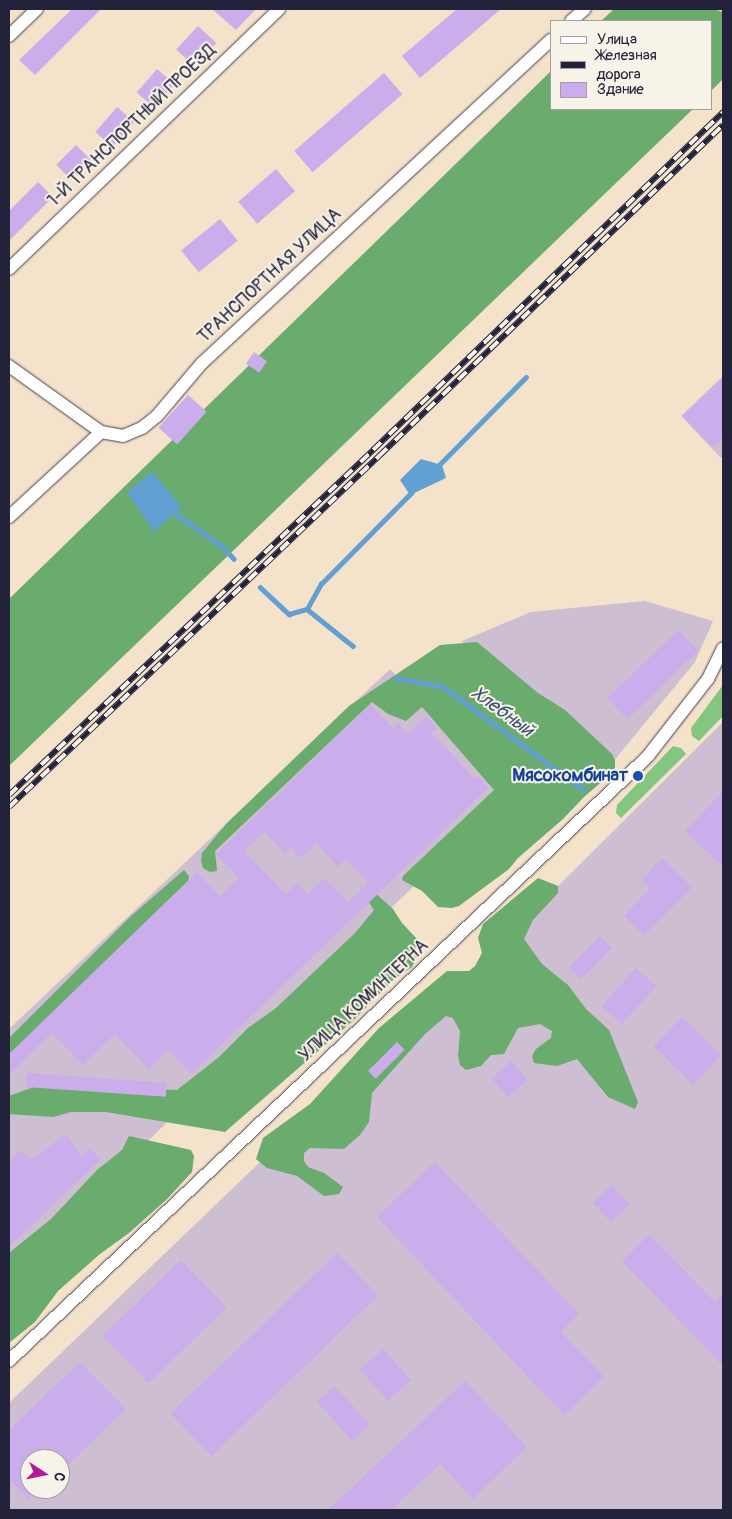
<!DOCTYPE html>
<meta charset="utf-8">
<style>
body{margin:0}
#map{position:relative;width:732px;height:1519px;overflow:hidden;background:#f5e2ca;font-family:Pangolin,sans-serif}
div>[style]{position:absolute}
.industrial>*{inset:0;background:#cdbed2}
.green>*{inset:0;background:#83c67f}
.forest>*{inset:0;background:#6aab6e}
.water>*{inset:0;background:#62a0d4}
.stream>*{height:4.5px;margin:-2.25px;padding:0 2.25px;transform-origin:2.25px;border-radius:2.25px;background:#62a0d4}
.building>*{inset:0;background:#ccadeb;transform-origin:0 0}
.roads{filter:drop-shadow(0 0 1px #423f50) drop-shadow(0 0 1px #423f50)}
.minor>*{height:12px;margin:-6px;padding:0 6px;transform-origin:6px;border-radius:6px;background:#fff}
.rail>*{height:5.5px;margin-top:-2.75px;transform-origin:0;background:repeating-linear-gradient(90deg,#f7f3e8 0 11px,#22223b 0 22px);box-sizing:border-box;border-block:1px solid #22223b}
.dots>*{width:14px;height:14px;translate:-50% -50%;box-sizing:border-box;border:2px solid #f7f3e8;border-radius:50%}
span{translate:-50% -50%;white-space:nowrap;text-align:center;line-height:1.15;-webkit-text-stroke:4px #f7f3e8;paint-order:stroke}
.street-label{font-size:18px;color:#22223b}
.transit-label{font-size:18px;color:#164399;font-weight:700}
.right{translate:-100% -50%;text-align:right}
.water-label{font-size:19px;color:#3c5478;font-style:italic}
.frame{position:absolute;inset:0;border:10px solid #22223b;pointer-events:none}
.legend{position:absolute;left:550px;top:20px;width:162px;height:90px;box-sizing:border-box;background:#f7f3e8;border:1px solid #a29fa3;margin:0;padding:6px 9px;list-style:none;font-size:15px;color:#22223b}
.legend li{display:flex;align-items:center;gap:10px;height:25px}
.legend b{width:25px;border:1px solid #a29fa3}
.north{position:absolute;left:20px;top:1449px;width:50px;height:50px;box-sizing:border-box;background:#f7f3e8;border:1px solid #a29fa3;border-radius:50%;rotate:101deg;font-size:14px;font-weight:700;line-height:20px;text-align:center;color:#22223b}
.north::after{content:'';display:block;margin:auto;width:18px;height:22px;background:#b5179e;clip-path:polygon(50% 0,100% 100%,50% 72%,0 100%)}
</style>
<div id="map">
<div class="industrial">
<i style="clip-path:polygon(723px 376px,723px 458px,720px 457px,681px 416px)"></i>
<i style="clip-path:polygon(645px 601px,713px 621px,695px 662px,608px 768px,462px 641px,531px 612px)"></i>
<i style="clip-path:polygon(390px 669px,510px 794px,9px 1274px,9px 1029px)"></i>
<i style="clip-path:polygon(evenodd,723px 722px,723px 1510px,9px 1510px,9px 1403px,258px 1164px,500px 944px,723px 722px,30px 1459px,60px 1459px,60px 1489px,30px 1489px,30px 1459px)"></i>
</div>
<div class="green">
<i style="clip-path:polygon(723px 685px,723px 716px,699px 741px,692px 736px,691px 728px)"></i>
<i style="clip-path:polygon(673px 746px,681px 748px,686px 754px,621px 818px,616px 813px,617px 805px)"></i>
</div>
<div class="forest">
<i style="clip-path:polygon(614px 9px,713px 9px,723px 12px,723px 79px,711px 91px,711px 21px,601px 21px)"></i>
<i style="clip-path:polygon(551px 71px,551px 109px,693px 109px,9px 766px,9px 599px)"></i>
<i style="clip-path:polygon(477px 642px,538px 693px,565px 710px,612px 754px,615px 760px,615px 768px,610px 775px,585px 796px,563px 819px,518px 858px,509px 869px,459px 906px,452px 908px,438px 907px,422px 891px,402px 880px,403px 876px,494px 790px,422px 707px,406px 721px,388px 714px,372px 702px,215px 851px,217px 871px,210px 872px,203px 868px,201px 861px,202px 853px,227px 823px,349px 706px,440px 645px)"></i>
<i style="clip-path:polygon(184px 870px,189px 876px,187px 887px,9px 1062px,9px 1038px,130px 917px)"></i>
<i style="clip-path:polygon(538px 878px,558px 886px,558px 893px,533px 920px,524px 939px,542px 964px,568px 985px,586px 1009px,609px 1030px,638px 1102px,635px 1109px,608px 1097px,577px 1059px,557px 1066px,534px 1063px,532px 1056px,536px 1049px,551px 1038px,552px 1031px,540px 1024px,518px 1028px,504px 1054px,491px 1055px,481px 1066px,466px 1070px,460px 1065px,458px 1056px,460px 1031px,453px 1018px,446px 1016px,425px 1034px,372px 1093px,369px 1122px,360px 1135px,344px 1149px,310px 1148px,304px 1153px,304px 1161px,308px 1167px,324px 1173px,343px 1187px,339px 1194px,324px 1196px,297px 1176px,267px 1168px,256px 1159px,263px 1138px,310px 1104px,379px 1028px,447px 971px,469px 971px,475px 966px,482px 953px,478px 938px,483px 924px)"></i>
<i style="clip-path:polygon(373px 891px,393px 909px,402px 923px,417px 939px,418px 954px,412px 967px,393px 980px,355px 1019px,225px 1132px,106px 1112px,71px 1112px,53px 1117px,9px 1114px,9px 1096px,42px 1084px,177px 1090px,219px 1057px,248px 1028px,276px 1008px,355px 933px,374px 910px,366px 898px)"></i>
<i style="clip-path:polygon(129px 1136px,191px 1150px,194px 1156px,192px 1172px,167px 1199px,129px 1233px,100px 1254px,58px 1291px,35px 1322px,9px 1343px,9px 1253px,51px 1219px,97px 1170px,122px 1150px)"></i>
</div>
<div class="water">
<i style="clip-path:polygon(421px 459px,442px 465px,446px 478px,410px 495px,400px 480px)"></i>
<i style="clip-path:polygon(152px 472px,182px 507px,154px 532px,127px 492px)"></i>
</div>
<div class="stream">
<i style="left:435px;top:469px;width:129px;rotate:-45.3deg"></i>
<i style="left:175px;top:513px;width:59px;rotate:35.3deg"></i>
<i style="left:223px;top:547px;width:16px;rotate:47deg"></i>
<i style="left:260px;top:587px;width:40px;rotate:43deg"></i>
<i style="left:289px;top:614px;width:19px;rotate:-16deg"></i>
<i style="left:307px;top:609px;width:59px;rotate:38.8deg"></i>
<i style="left:307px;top:609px;width:29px;rotate:-61deg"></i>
<i style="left:321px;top:584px;width:129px;rotate:-45.3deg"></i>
<i style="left:395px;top:678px;width:48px;rotate:9.7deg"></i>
<i style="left:442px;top:686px;width:176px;rotate:36.2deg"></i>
</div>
<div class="building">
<i style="clip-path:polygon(72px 9px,101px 9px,35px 75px,19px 60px)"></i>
<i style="clip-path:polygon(212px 9px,256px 9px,236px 30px)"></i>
<i style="clip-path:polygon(457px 9px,501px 9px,420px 78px,402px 56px)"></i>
<i style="left:198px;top:26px;width:25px;height:32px;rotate:43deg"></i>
<i style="left:157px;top:69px;width:23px;height:31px;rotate:41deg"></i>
<i style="left:384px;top:73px;width:28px;height:119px;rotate:49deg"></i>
<i style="left:117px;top:107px;width:23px;height:33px;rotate:41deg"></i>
<i style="left:76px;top:145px;width:21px;height:28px;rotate:45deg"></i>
<i style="left:276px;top:169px;width:29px;height:50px;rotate:49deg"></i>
<i style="clip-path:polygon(38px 182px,53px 197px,9px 241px,9px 211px)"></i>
<i style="left:220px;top:219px;width:28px;height:50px;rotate:51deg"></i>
<i style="left:254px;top:352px;width:16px;height:14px;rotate:35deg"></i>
<i style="clip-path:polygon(723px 378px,723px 438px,713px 447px,683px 416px)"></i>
<i style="left:188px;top:395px;width:25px;height:44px;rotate:42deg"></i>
<i style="left:678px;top:630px;width:29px;height:98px;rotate:46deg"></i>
<i style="clip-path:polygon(evenodd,370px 705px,393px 728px,398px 723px,407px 734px,426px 716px,437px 728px,431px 733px,475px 779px,478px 776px,488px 788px,191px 1074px,168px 1050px,149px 1069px,115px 1034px,83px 1065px,52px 1033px,9px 1075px,9px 1054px,197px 872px,220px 896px,239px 878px,216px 854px,370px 705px,264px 831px,285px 853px,291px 848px,301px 858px,316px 843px,338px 867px,346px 859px,368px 883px,348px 902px,324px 878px,308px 894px,297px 882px,286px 894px,244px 851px,264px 831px)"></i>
<i style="clip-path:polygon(723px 791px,723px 867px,685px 831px)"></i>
<i style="clip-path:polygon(662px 858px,692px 887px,644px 935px,624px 916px,650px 888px,642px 880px)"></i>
<i style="left:600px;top:936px;width:17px;height:44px;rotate:45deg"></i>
<i style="left:636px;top:968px;width:27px;height:51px;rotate:42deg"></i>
<i style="left:682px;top:1017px;width:55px;height:41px;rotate:44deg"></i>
<i style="left:397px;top:1042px;width:11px;height:41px;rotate:45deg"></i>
<i style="left:511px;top:1061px;width:25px;height:26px;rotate:48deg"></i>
<i style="left:27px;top:1073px;width:140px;height:14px;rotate:4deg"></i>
<i style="clip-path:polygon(66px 1134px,82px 1157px,90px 1148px,101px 1159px,9px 1247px,9px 1162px,21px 1150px,31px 1160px)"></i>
<i style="clip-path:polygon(435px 1162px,579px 1314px,561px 1332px,604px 1377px,564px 1415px,377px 1217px)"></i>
<i style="left:612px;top:1185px;width:26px;height:26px;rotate:47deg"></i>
<i style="clip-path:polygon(649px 1234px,715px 1302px,723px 1294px,723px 1366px,622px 1261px)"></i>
<i style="left:337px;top:1253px;width:59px;height:231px;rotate:46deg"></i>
<i style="left:181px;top:1260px;width:66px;height:109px;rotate:46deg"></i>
<i style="left:383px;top:1349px;width:42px;height:31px;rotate:48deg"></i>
<i style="clip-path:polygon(80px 1362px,126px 1409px,65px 1468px,60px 1459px,30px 1459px,30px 1501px,9px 1479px,9px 1430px)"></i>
<i style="clip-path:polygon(465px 1381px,527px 1447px,473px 1499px,440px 1464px,391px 1510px,328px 1510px)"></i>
<i style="left:335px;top:1386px;width:52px;height:24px;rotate:48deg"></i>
</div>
<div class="roads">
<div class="minor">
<i style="left:571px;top:21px;width:18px;rotate:-41deg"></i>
<i style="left:9px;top:36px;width:39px;rotate:-44deg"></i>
<i style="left:9px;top:269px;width:375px;rotate:-43.9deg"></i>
<i style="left:9px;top:366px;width:113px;rotate:35.7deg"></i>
<i style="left:9px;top:517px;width:125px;rotate:-42.7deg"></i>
<i style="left:101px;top:432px;width:22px;rotate:10deg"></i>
<i style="left:123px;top:436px;width:21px;rotate:-23deg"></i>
<i style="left:142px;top:428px;width:19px;rotate:-39deg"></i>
<i style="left:157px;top:416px;width:70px;rotate:-49.7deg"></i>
<i style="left:202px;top:363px;width:476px;rotate:-42.8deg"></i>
<i style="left:9px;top:1361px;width:880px;rotate:-43.43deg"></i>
<i style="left:648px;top:756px;width:98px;rotate:-52.1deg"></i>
<i style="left:708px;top:679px;width:34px;rotate:-64deg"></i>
</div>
</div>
<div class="rail">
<i style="left:9px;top:795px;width:502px;rotate:-43.46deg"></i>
<i style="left:373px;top:450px;width:487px;rotate:-44deg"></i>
<i style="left:9px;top:807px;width:510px;rotate:-43.49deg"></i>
<i style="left:379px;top:456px;width:477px;rotate:-43.9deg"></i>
</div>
<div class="dots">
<i style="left:638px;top:776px;background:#1a4fb4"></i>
</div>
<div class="street-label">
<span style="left:132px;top:126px;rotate:-44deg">1-Й ТРАНСПОРТНЫЙ ПРОЕЗД</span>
<span style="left:270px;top:276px;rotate:-43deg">ТРАНСПОРТНАЯ УЛИЦА</span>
<span style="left:364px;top:1001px;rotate:-43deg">УЛИЦА КОМИНТЕРНА</span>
</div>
<div class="transit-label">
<span class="right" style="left:628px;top:776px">Мясокомбинат</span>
</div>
<div class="water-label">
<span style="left:502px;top:712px;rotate:36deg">Хлебный</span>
</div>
<div class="frame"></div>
<ul class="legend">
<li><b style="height:6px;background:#fff"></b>Улица</li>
<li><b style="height:6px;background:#22223b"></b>Железная дорога</li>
<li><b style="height:14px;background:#ccadeb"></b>Здание</li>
</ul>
<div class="north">С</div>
</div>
